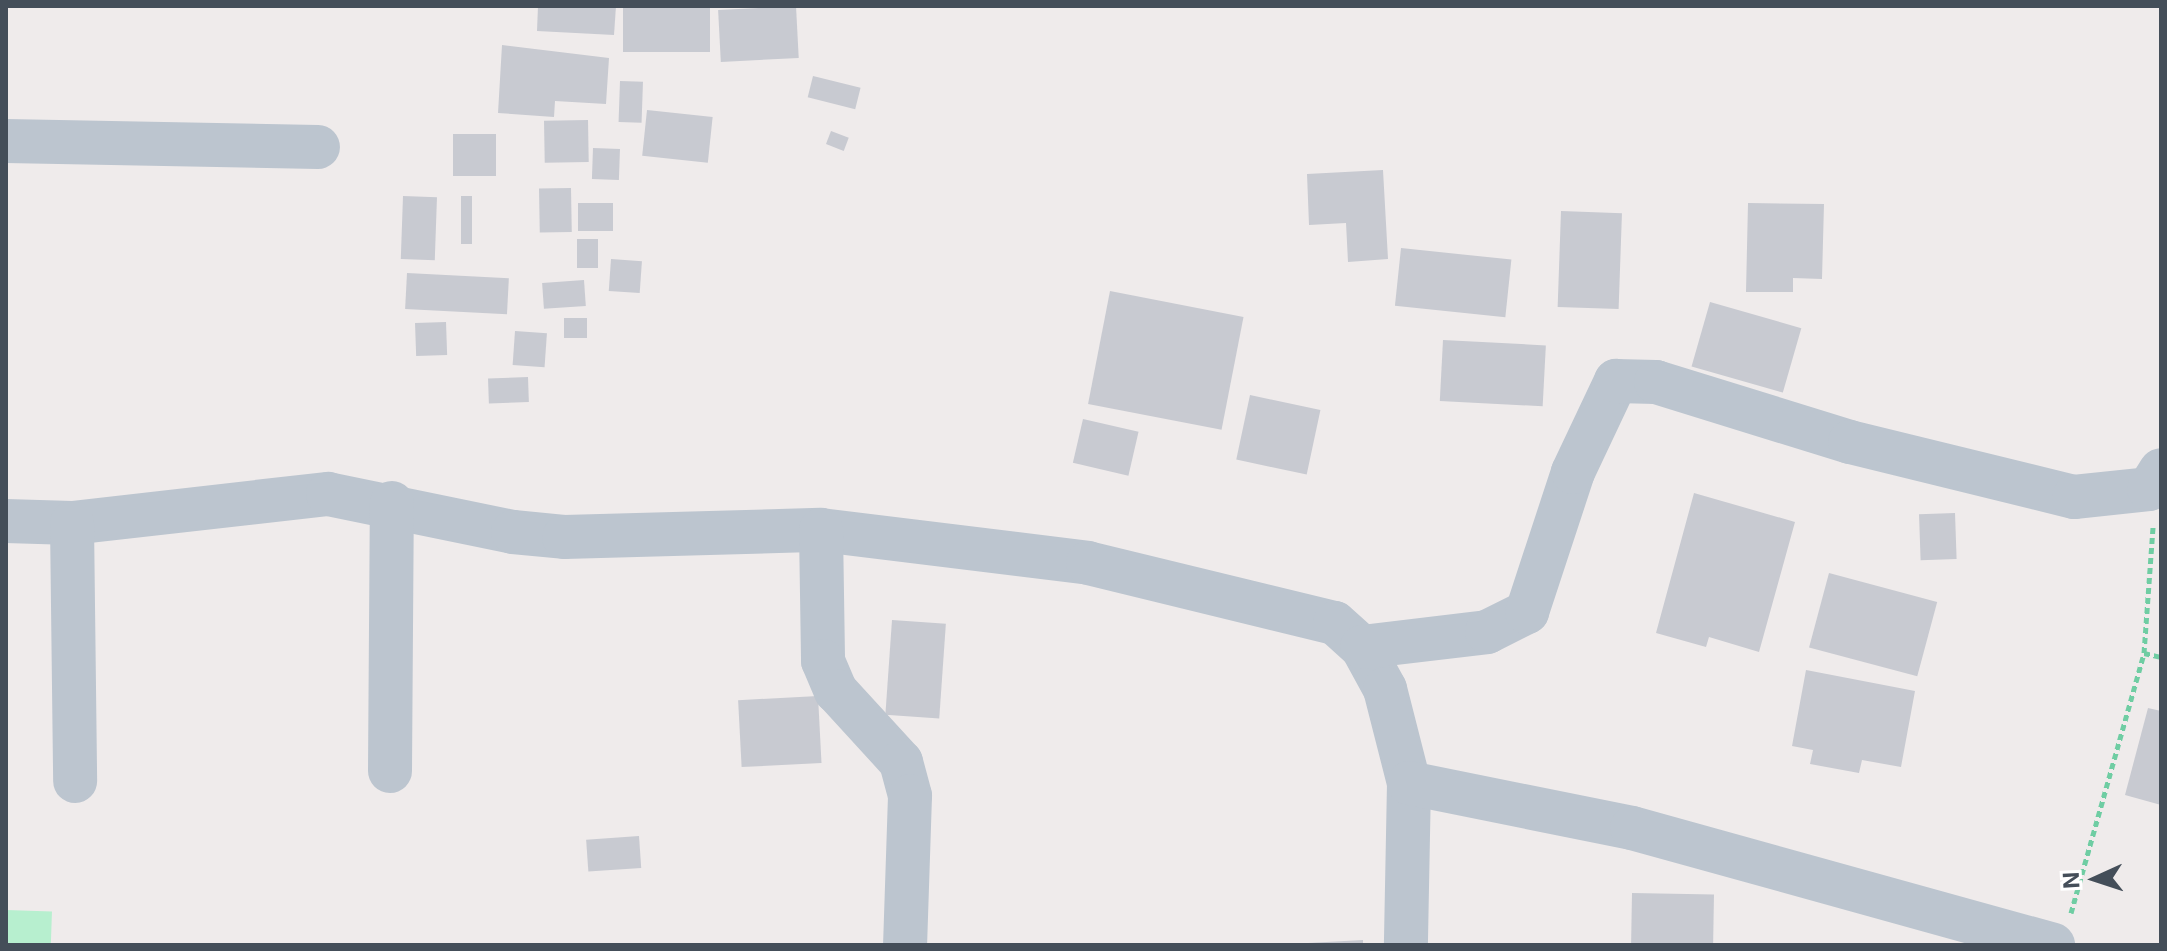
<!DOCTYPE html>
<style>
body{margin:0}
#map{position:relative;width:2167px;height:951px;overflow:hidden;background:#efebeb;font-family:Inter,sans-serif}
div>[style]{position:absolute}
.green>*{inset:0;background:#b7efcf;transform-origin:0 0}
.building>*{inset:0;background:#c8cad1;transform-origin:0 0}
.path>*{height:5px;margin-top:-2.5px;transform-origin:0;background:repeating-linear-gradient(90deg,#6fcda3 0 6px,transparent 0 10px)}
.minor>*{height:44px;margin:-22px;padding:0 22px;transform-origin:22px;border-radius:22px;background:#bcc5cf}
span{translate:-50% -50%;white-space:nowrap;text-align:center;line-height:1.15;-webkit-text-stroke:6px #fff;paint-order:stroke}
.frame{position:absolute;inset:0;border:8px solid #444e59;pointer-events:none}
.north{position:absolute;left:2055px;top:839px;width:80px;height:80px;-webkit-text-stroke:6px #fff;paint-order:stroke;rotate:267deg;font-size:22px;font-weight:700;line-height:32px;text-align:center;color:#444e59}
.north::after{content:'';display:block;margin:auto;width:28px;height:36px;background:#444e59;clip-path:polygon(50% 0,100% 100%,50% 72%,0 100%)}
</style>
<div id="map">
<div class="green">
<i style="left:6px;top:910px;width:46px;height:35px;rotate:2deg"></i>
</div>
<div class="building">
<i style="clip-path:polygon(538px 6px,616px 6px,614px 35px,537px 31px)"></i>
<i style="left:623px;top:6px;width:87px;height:46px"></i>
<i style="left:796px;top:6px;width:52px;height:78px;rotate:87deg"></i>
<i style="clip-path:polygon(502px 45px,609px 58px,606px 104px,555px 101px,554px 117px,498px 113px)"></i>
<i style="left:813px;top:76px;width:49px;height:22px;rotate:14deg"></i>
<i style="left:620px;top:81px;width:23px;height:41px;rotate:2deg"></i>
<i style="left:647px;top:110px;width:66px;height:46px;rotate:6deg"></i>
<i style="left:588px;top:120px;width:42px;height:44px;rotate:89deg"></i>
<i style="left:831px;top:131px;width:19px;height:14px;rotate:21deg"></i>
<i style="left:453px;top:134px;width:43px;height:42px"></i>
<i style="left:593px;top:148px;width:27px;height:31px;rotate:2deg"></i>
<i style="clip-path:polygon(1383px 170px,1388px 259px,1348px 262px,1346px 223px,1309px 225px,1307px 174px)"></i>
<i style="left:571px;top:188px;width:44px;height:32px;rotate:89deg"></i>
<i style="left:403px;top:196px;width:34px;height:63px;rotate:2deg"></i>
<i style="left:461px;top:196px;width:11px;height:48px"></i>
<i style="left:578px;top:203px;width:35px;height:28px"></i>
<i style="clip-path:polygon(1748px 203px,1824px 204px,1822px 279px,1793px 278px,1793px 292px,1746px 292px)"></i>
<i style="left:1561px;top:211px;width:61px;height:96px;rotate:2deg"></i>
<i style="left:598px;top:239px;width:29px;height:21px;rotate:90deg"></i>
<i style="left:1401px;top:248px;width:111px;height:58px;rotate:6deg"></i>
<i style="left:611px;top:259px;width:31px;height:32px;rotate:4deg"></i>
<i style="left:407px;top:273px;width:102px;height:36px;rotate:3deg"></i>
<i style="left:584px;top:280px;width:26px;height:42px;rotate:86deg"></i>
<i style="left:1110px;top:291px;width:136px;height:115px;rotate:11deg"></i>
<i style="left:1710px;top:302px;width:95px;height:67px;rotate:16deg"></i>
<i style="left:564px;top:318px;width:23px;height:20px"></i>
<i style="left:446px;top:322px;width:33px;height:31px;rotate:88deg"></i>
<i style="left:515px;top:331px;width:32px;height:34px;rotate:4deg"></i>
<i style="left:1443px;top:340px;width:103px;height:61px;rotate:3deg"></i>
<i style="left:528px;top:377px;width:25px;height:40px;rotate:88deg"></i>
<i style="left:1250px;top:395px;width:72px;height:66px;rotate:12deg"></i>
<i style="left:1083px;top:419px;width:57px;height:45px;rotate:13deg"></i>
<i style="clip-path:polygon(1694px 493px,1795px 522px,1759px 652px,1709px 637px,1706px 647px,1656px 633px)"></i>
<i style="left:1955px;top:513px;width:46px;height:36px;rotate:88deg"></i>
<i style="left:1829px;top:573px;width:112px;height:77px;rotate:15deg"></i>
<i style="left:892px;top:620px;width:54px;height:95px;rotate:4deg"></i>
<i style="clip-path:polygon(1806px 670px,1915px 691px,1901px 767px,1862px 760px,1859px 773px,1810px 764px,1813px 750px,1792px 746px)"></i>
<i style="left:818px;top:696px;width:67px;height:80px;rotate:87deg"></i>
<i style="clip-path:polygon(2148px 708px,2161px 711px,2161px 805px,2125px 795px)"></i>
<i style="left:639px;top:836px;width:32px;height:53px;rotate:86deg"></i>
<i style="left:1632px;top:893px;width:82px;height:52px;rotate:1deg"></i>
<i style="clip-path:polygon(1363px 940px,1363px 945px,1308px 945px,1308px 943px)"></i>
</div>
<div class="path">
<i style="left:2144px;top:653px;width:126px;rotate:-85.9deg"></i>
<i style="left:2071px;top:913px;width:270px;rotate:-74.3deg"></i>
<i style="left:2144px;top:653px;width:17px;rotate:13deg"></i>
</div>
<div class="minor">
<i style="left:6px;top:141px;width:312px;rotate:1.1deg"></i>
<i style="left:6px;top:521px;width:66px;rotate:1.7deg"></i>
<i style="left:72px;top:523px;width:258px;rotate:-6.5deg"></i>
<i style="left:328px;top:494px;width:189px;rotate:11.6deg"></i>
<i style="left:513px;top:532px;width:51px;rotate:5.6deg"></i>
<i style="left:564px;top:537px;width:257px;rotate:-1.6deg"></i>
<i style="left:821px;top:530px;width:269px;rotate:7deg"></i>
<i style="left:1088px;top:563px;width:254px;rotate:13.7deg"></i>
<i style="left:1335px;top:623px;width:36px;rotate:42deg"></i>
<i style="left:1362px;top:647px;width:48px;rotate:61.3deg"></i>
<i style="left:1385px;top:689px;width:97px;rotate:75.7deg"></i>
<i style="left:1409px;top:783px;width:162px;rotate:91.1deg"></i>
<i style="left:72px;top:523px;width:258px;rotate:89.3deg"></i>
<i style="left:821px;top:530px;width:131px;rotate:89.1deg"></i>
<i style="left:823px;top:661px;width:33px;rotate:67deg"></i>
<i style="left:836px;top:691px;width:96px;rotate:47.5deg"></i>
<i style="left:901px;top:762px;width:35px;rotate:75deg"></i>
<i style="left:910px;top:796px;width:149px;rotate:91.9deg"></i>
<i style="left:1362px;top:647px;width:126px;rotate:-6.8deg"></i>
<i style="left:1487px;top:632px;width:45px;rotate:-26.6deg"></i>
<i style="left:1527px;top:612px;width:147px;rotate:-71.8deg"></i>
<i style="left:1573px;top:472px;width:101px;rotate:-64.7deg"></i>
<i style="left:1616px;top:381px;width:40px;rotate:1.4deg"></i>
<i style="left:1656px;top:382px;width:203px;rotate:17.2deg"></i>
<i style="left:1850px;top:442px;width:231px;rotate:13.8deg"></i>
<i style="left:2074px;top:497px;width:75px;rotate:-6.1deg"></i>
<i style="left:2149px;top:489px;width:22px;rotate:-58deg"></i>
<i style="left:390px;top:771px;width:268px;rotate:-89.6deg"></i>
<i style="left:1409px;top:783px;width:227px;rotate:11.4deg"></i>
<i style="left:1632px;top:828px;width:437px;rotate:15.5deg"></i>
</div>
<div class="frame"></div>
<div class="north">N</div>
</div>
